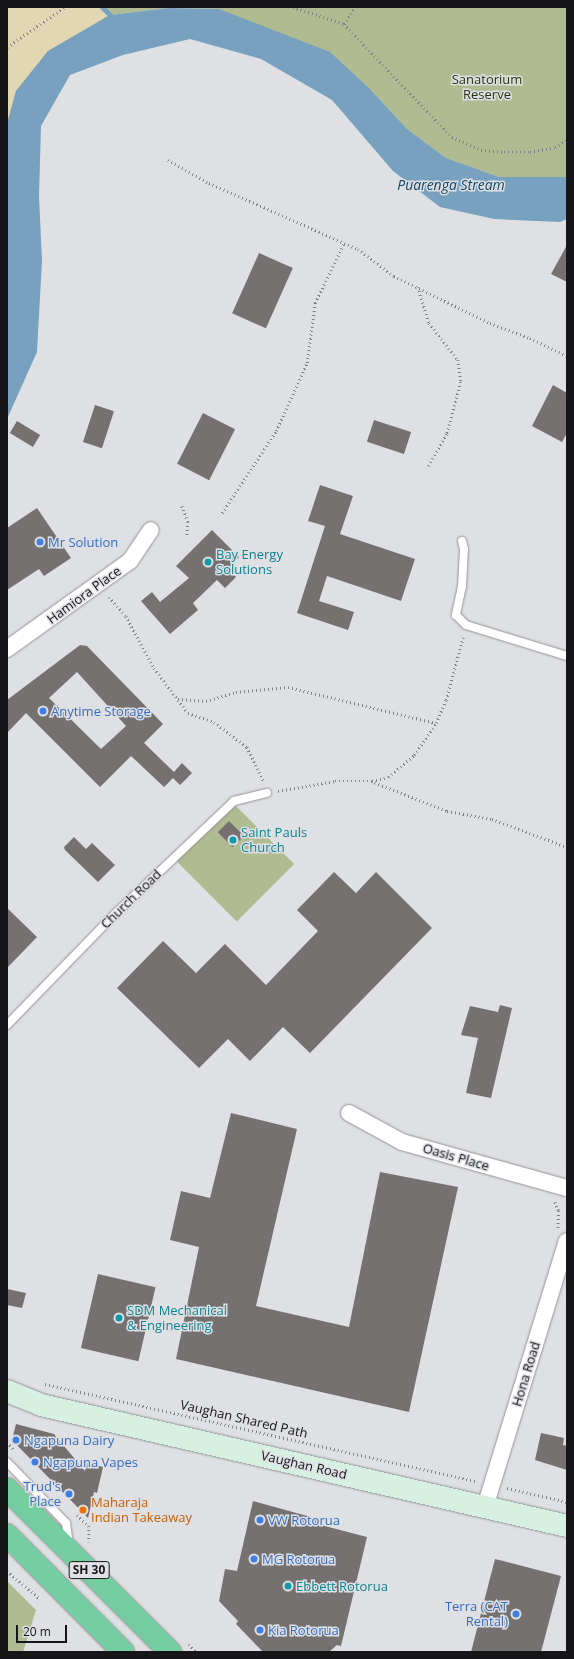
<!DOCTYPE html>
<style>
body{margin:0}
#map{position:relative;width:574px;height:1659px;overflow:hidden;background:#dfe0e4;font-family:"Open Sans",sans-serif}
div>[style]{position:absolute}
.green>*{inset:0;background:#b1bb91;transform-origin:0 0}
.sand>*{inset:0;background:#e1d7b2}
.water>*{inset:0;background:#77a1bf}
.stream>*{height:5px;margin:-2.5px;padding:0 2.5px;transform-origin:2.5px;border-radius:2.5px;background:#77a1bf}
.building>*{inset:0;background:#767171;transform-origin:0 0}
.path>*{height:2.5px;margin-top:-1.25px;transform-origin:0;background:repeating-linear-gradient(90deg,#7f8083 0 1px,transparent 0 4px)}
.roads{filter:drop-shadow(0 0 1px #939397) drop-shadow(0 0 1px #939397)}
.lane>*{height:8px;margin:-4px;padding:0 4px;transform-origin:4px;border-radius:4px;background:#fff}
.street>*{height:16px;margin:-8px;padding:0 8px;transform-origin:8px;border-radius:8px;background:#fff}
.secondary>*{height:22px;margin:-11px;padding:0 11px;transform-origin:11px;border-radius:11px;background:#d6f0e2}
.highway>*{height:22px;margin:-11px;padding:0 11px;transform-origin:11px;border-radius:11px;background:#75cea0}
.dots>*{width:11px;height:11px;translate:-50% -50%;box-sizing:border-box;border:2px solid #dfe0e4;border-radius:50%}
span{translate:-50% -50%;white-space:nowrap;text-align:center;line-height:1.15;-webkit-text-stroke:3px #dfe0e4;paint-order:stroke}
.shield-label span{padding:1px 3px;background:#dfe0e4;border:1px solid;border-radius:3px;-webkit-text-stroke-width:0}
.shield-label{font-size:12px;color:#161618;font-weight:700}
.park-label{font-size:13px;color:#2a310d}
.shop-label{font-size:13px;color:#366cbe}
.left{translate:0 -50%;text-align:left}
.right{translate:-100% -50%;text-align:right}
.culture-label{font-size:13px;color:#0d838f}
.street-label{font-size:13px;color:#161618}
.food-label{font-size:13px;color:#c56008}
.water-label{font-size:14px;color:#104463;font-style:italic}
.frame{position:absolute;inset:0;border:8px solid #161618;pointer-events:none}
.scale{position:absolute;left:16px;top:1625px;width:51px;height:18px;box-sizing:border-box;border:2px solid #161618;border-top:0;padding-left:5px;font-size:12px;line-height:14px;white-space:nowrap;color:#161618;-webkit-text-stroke:3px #dfe0e4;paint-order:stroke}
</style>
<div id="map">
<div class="green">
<i style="clip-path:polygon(7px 7px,567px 7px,567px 177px,499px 177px,446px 158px,407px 129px,371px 90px,219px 9px,169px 8px,110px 15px,7px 124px)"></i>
<i style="left:234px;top:804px;width:85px;height:81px;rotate:45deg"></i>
<i style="clip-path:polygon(7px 1581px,36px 1610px,23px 1652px,7px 1652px)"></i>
</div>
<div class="sand">
<i style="clip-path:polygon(7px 7px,102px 7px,110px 15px,48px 51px,16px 91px,7px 124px)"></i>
</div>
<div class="water">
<i style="clip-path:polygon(169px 8px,219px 9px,330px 52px,371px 90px,407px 129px,446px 158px,499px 177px,567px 177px,567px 219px,560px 222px,494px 219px,440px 207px,393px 171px,332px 100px,261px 59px,190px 39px,123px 55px,70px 75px,41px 126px,39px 196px,42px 261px,37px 352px,7px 419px,7px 124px,16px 91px,48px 51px,110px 15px)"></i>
</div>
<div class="stream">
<i style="left:102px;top:7px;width:17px;rotate:45deg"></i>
</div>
<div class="building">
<i style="clip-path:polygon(567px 245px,567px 282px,551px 274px)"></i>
<i style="left:259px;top:253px;width:37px;height:66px;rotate:24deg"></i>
<i style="clip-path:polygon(553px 385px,567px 393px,567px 433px,562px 442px,532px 426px)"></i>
<i style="left:95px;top:405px;width:20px;height:39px;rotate:18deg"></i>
<i style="left:203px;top:413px;width:36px;height:57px;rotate:27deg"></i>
<i style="left:374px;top:420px;width:39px;height:23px;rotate:18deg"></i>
<i style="left:17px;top:421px;width:27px;height:14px;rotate:31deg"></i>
<i style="clip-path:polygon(320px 485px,353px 496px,340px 534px,415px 559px,401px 601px,327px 576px,319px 601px,354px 612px,348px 630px,297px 613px,325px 526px,308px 521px)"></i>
<i style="clip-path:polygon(37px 508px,71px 558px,44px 576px,39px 569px,7px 590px,7px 528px)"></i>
<i style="clip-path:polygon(212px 530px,239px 557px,228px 569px,236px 577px,225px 588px,217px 580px,193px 603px,198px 610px,170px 634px,141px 601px,152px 592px,160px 602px,189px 578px,176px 566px)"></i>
<i style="clip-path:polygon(evenodd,80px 645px,87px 646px,163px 724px,144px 743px,174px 772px,182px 763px,192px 773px,180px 785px,173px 778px,164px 787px,131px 756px,100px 787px,26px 713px,7px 733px,7px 700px,80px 645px,77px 672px,126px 726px,101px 749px,49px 698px,77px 672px)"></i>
<i style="left:229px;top:821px;width:21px;height:16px;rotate:45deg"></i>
<i style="clip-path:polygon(74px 837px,86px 849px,92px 843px,115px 865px,98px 882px,65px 850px,64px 847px)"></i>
<i style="clip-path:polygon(334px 872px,356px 893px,376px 872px,432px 928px,310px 1053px,283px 1027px,250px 1061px,228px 1039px,199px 1068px,117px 988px,163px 941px,196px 973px,225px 944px,266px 985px,318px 931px,297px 910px)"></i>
<i style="clip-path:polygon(7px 908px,37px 937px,7px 968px)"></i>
<i style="clip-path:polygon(500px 1005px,512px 1008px,491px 1098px,466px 1093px,478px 1038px,461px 1035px,470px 1006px,498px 1012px)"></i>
<i style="clip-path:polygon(231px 1113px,297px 1129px,256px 1306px,349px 1327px,380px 1172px,458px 1187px,409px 1412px,176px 1359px,199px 1247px,170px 1240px,181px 1191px,210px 1198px)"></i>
<i style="left:98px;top:1274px;width:59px;height:76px;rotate:13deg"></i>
<i style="clip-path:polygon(7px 1289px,26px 1293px,22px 1308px,7px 1305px)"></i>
<i style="clip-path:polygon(16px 1424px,54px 1434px,85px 1471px,87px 1463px,103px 1467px,97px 1493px,94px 1492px,88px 1518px,12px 1440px)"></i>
<i style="clip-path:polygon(541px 1433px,564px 1438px,563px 1445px,567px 1446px,567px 1470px,535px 1460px)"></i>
<i style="clip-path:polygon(253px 1501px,318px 1519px,317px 1524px,367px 1537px,341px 1646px,337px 1645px,329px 1652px,263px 1652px,236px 1624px,238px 1621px,219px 1601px,225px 1569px,237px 1571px)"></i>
<i style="clip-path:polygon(495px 1559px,561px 1576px,541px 1652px,471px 1652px)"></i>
</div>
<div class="path">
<i style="left:293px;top:7px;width:54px;rotate:18.4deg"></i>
<i style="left:344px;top:24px;width:156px;rotate:46.3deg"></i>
<i style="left:452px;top:137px;width:32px;rotate:24deg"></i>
<i style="left:481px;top:150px;width:23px;rotate:5deg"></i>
<i style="left:504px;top:152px;width:26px"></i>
<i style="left:530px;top:152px;width:25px;rotate:-11deg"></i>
<i style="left:555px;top:147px;width:14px;rotate:-30deg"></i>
<i style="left:344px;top:24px;width:20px;rotate:-57deg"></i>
<i style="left:7px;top:47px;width:70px;rotate:-34.6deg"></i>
<i style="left:168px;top:160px;width:47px;rotate:29.3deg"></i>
<i style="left:209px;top:183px;width:163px;rotate:23.9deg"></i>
<i style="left:358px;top:249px;width:45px;rotate:36.9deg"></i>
<i style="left:394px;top:276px;width:107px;rotate:26.1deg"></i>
<i style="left:490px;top:323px;width:43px;rotate:20.6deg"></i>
<i style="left:530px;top:338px;width:41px;rotate:25.9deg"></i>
<i style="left:418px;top:287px;width:38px;rotate:73deg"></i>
<i style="left:429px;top:323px;width:47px;rotate:51.9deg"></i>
<i style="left:458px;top:360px;width:22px;rotate:82deg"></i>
<i style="left:461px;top:382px;width:54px;rotate:105.1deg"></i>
<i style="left:447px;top:434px;width:40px;rotate:119.7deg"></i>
<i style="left:182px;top:506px;width:17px;rotate:69deg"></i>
<i style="left:188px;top:522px;width:15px;rotate:94deg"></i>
<i style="left:222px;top:513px;width:98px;rotate:-56.6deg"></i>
<i style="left:276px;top:431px;width:75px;rotate:-65.5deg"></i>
<i style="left:307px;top:363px;width:61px;rotate:-82.4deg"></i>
<i style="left:315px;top:303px;width:67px;rotate:-64.2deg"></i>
<i style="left:109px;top:597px;width:25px;rotate:48deg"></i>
<i style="left:126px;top:616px;width:59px;rotate:61.7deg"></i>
<i style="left:154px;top:668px;width:56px;rotate:52.9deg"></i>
<i style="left:188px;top:713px;width:28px;rotate:19deg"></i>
<i style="left:214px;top:722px;width:41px;rotate:37.1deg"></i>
<i style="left:247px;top:747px;width:39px;rotate:64deg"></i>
<i style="left:178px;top:699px;width:28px;rotate:4deg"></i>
<i style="left:206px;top:701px;width:31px;rotate:-17deg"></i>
<i style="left:236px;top:692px;width:52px;rotate:-5.5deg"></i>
<i style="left:288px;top:687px;width:152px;rotate:13.7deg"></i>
<i style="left:372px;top:781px;width:16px;rotate:-14deg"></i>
<i style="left:388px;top:777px;width:34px;rotate:-40deg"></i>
<i style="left:414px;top:755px;width:39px;rotate:-55deg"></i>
<i style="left:436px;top:723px;width:25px;rotate:-67deg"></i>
<i style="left:446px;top:700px;width:65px;rotate:-74.9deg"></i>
<i style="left:278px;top:791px;width:58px;rotate:-10deg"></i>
<i style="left:335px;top:781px;width:36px"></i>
<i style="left:371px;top:781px;width:82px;rotate:21.5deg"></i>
<i style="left:447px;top:811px;width:46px;rotate:10.1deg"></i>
<i style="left:492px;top:819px;width:80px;rotate:20.5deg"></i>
<i style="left:555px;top:1202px;width:10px;rotate:66deg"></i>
<i style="left:559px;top:1211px;width:17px;rotate:93deg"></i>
<i style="left:45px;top:1384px;width:443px;rotate:12.7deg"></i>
<i style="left:7px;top:1442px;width:12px;rotate:48deg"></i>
<i style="left:507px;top:1488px;width:62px;rotate:13.1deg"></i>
<i style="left:77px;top:1515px;width:16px;rotate:43deg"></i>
<i style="left:89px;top:1526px;width:16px;rotate:90deg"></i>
<i style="left:7px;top:1571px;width:43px;rotate:40.3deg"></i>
<i style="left:189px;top:1644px;width:11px;rotate:49deg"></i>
</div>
<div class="roads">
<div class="lane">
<i style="left:462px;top:541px;width:8px;rotate:76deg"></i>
<i style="left:464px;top:549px;width:37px;rotate:93deg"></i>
<i style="left:462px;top:586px;width:30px;rotate:102deg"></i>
<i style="left:456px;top:615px;width:14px;rotate:45deg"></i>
<i style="left:466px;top:625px;width:106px;rotate:17.1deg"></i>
<i style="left:7px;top:1025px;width:155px;rotate:-45.8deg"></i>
<i style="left:115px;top:914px;width:164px;rotate:-43.5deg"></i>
<i style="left:234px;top:801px;width:34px;rotate:-14deg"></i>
<i style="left:7px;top:1462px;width:85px;rotate:46deg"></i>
<i style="left:66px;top:1523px;width:22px;rotate:82deg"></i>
</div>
<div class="street">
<i style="left:7px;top:649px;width:151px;rotate:-35.6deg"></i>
<i style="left:130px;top:561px;width:37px;rotate:-56deg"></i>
<i style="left:349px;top:1113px;width:60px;rotate:28.7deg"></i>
<i style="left:402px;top:1142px;width:171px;rotate:15.6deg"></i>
<i style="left:485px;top:1507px;width:278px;rotate:-72.9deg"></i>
</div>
<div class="secondary">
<i style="left:7px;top:1391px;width:37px;rotate:22deg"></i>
<i style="left:41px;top:1405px;width:540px;rotate:12.95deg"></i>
</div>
<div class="highway">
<i style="left:7px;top:1489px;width:231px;rotate:45deg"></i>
<i style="left:7px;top:1535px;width:165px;rotate:45.2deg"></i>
</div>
</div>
<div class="dots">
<i style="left:40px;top:542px;background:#3f7fe0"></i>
<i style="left:208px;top:562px;background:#0f9aa8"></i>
<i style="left:43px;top:711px;background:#3f7fe0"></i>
<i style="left:233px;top:840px;background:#0f9aa8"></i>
<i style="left:119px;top:1318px;background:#0f9aa8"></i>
<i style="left:16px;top:1440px;background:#3f7fe0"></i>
<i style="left:35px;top:1462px;background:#3f7fe0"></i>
<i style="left:69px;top:1494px;background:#3f7fe0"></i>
<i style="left:83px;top:1510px;background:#e8710a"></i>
<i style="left:260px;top:1520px;background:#3f7fe0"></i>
<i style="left:254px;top:1559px;background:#3f7fe0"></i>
<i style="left:288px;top:1586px;background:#0f9aa8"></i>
<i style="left:516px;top:1614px;background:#3f7fe0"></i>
<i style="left:260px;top:1630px;background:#3f7fe0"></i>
</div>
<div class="shield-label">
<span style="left:89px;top:1570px">SH 30</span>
</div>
<div class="park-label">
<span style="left:487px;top:87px">Sanatorium<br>Reserve</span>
</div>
<div class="shop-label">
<span class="left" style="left:48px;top:542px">Mr Solution</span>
<span class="left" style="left:51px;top:711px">Anytime Storage</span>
<span class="left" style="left:24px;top:1440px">Ngapuna Dairy</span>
<span class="left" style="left:43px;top:1462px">Ngapuna Vapes</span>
<span class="right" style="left:61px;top:1494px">Trud's<br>Place</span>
<span class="left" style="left:268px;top:1520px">VW Rotorua</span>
<span class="left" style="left:262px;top:1559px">MG Rotorua</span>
<span class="right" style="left:508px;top:1614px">Terra (CAT<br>Rental)</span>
<span class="left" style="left:268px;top:1630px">Kia Rotorua</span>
</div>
<div class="culture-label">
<span class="left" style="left:216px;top:562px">Bay Energy<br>Solutions</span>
<span class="left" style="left:241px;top:840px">Saint Pauls<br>Church</span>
<span class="left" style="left:127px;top:1318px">SDM Mechanical<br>&amp; Engineering</span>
<span class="left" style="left:296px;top:1586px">Ebbett Rotorua</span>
</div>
<div class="street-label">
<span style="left:84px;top:595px;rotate:-36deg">Hamiora Place</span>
<span style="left:131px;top:899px;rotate:-44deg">Church Road</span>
<span style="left:456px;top:1157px;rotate:16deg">Oasis Place</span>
<span style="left:526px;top:1374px;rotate:-73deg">Hona Road</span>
<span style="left:244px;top:1419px;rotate:13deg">Vaughan Shared Path</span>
<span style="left:304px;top:1465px;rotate:13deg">Vaughan Road</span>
</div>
<div class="food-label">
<span class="left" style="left:91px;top:1510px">Maharaja<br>Indian Takeaway</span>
</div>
<div class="water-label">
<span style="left:451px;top:185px">Puarenga Stream</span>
</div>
<div class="frame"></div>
<div class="scale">20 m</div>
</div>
